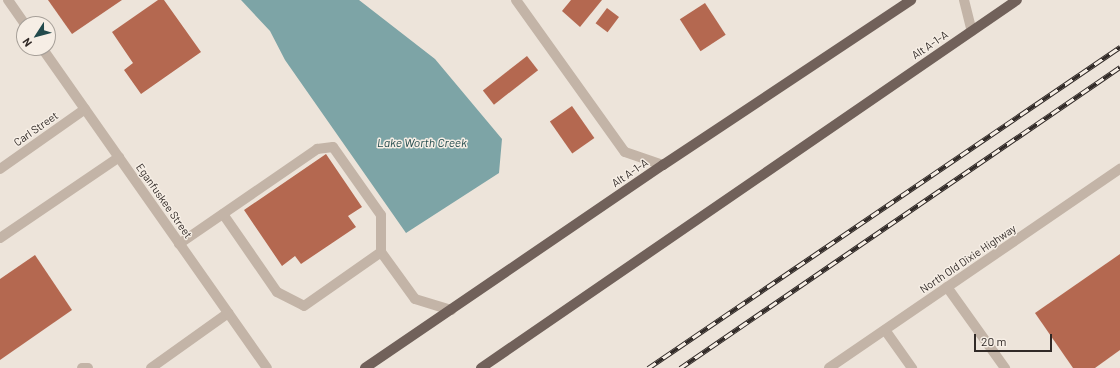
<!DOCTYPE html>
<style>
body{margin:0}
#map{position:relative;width:1120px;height:368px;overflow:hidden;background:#ede4da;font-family:Barlow,sans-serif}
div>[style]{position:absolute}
.water>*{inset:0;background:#7da4a6}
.building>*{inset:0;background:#b46850;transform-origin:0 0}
.service>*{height:10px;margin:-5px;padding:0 5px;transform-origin:5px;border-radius:5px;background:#c3b4a7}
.minor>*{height:10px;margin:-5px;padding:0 5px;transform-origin:5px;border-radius:5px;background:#c3b4a7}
.primary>*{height:10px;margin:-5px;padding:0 5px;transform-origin:5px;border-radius:5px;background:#71615a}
.rail>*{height:4.5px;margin-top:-2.25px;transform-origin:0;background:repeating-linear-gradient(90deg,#f6eee5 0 9px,#312a27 0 18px);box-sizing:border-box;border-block:1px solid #312a27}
span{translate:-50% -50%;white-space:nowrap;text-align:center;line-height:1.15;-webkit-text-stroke:3px #f6eee5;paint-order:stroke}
.street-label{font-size:11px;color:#312a27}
.water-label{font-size:12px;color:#224a4c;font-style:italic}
.north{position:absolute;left:16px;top:16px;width:40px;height:40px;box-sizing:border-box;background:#f6eee5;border:1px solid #a7a099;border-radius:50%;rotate:234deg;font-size:11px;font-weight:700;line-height:16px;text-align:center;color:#312a27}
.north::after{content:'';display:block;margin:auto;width:14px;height:18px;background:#224a4c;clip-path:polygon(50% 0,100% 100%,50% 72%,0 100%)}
.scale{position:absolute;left:974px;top:334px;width:78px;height:18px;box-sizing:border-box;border:2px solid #312a27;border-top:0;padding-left:5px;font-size:12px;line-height:14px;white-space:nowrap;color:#312a27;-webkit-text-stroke:3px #f6eee5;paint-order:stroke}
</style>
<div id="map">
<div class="water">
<i style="clip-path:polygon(241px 0,359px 0,435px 59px,502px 139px,499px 173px,406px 233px,285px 60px,270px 31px)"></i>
</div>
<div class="building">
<i style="clip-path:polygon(48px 0,122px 0,72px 34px)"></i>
<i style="clip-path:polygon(158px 0,164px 0,201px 52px,141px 94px,124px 70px,133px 63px,112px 32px)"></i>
<i style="clip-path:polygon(571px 0,602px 0,580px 27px,562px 11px)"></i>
<i style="left:705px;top:3px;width:38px;height:30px;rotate:57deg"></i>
<i style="left:607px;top:8px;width:15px;height:19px;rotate:37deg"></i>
<i style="left:527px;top:56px;width:18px;height:56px;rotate:52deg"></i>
<i style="left:572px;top:106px;width:39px;height:27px;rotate:55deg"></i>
<i style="clip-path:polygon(326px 154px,362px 207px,348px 216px,356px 227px,301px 264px,295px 256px,282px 266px,244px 210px)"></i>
<i style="clip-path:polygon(1120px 254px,1120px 350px,1095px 368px,1073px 368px,1035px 313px)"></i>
<i style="clip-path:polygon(35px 255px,72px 310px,0 360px,0 279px)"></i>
</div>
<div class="service">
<i style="left:516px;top:0;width:187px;rotate:54.4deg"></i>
<i style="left:625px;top:152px;width:40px;rotate:18.9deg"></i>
<i style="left:223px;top:214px;width:95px;rotate:55.3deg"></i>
<i style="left:277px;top:292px;width:30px;rotate:27deg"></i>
<i style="left:304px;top:306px;width:94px;rotate:-35deg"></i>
<i style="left:381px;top:252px;width:58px;rotate:54.1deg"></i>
<i style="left:415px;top:299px;width:38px;rotate:17deg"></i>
<i style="left:0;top:238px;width:144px;rotate:-34.2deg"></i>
<i style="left:179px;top:244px;width:168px;rotate:-34.5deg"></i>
<i style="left:317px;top:149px;width:16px;rotate:-7deg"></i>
<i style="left:333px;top:147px;width:83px;rotate:54.8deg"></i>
<i style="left:381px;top:215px;width:37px;rotate:90deg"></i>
<i style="left:885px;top:330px;width:47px;rotate:54.6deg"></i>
<i style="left:82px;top:368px;width:6px"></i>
<i style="left:151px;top:368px;width:95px;rotate:-35.5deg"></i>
</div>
<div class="minor">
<i style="left:8px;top:0;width:29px;rotate:55deg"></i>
<i style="left:964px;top:0;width:32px;rotate:76deg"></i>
<i style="left:42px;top:48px;width:391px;rotate:54.9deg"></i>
<i style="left:0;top:169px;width:104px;rotate:-35.2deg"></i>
<i style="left:947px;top:287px;width:100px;rotate:54.4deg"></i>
<i style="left:829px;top:368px;width:353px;rotate:-34.4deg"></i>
</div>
<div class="primary">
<i style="left:365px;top:368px;width:361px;rotate:-34.3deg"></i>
<i style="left:663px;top:165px;width:298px;rotate:-33.6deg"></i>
<i style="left:481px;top:368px;width:650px;rotate:-34.47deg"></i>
</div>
<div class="rail">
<i style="left:648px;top:368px;width:571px;rotate:-34.22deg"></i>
<i style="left:680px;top:368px;width:533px;rotate:-34.38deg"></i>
</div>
<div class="street-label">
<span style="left:930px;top:45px;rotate:-34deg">Alt A-1-A</span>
<span style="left:36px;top:129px;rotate:-35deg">Carl Street</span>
<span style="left:630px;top:173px;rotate:-34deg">Alt A-1-A</span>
<span style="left:164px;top:201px;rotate:55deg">Eganfuskee Street</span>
<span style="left:968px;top:259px;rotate:-34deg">North Old Dixie Highway</span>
</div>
<div class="water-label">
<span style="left:422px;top:143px">Lake Worth Creek</span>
</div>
<div class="north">N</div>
<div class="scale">20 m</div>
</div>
